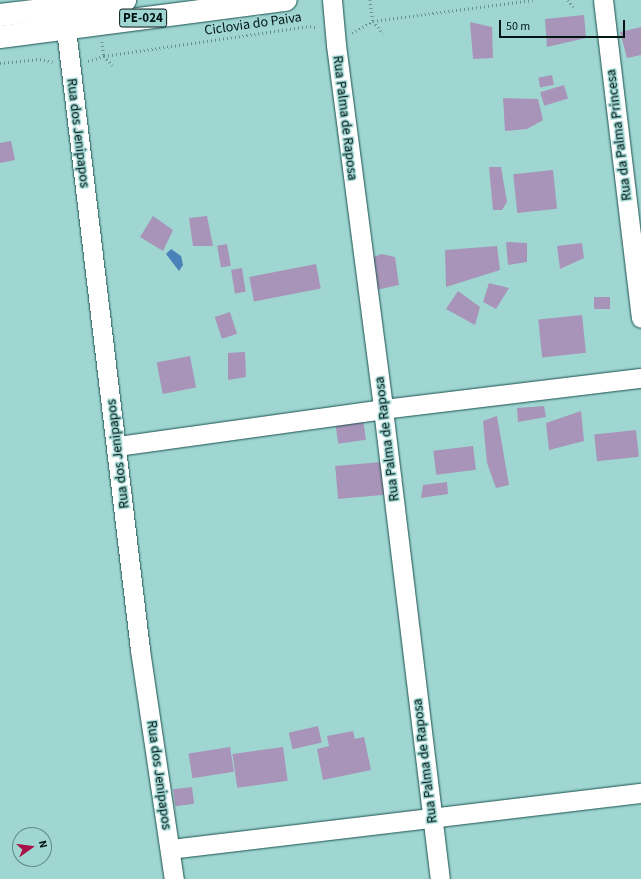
<!DOCTYPE html>
<style>
body{margin:0}
#map{position:relative;width:641px;height:879px;overflow:hidden;background:#a0d6d2;font-family:"Source Sans 3",sans-serif}
div>[style]{position:absolute}
.water>*{inset:0;background:#4882b9}
.building>*{inset:0;background:#a894b8;transform-origin:0 0}
.path>*{height:2.5px;margin-top:-1.25px;transform-origin:0;background:repeating-linear-gradient(90deg,#67918e 0 1px,transparent 0 4px)}
.roads{filter:drop-shadow(0 0 1px #1b514e) drop-shadow(0 0 1px #1b514e)}
.street>*{height:19px;margin:-9.5px;padding:0 9.5px;transform-origin:9.5px;border-radius:9.5px;background:#fff}
.primary>*{height:22px;margin:-11px;padding:0 11px;transform-origin:11px;border-radius:11px;background:#fff}
span{translate:-50% -50%;white-space:nowrap;text-align:center;line-height:1.15;-webkit-text-stroke:3px #a0d6d2;paint-order:stroke}
.shield-label span{padding:1px 3px;background:#a0d6d2;border:1px solid;border-radius:3px;-webkit-text-stroke-width:0}
.shield-label{font-size:13px;color:#011514;font-weight:700}
.street-label{font-size:14px;color:#011514}
.north{position:absolute;left:12px;top:827px;width:40px;height:40px;box-sizing:border-box;background:#a0d6d2;border:1px solid #608986;border-radius:50%;rotate:76deg;font-size:11px;font-weight:700;line-height:16px;text-align:center;color:#011514}
.north::after{content:'';display:block;margin:auto;width:14px;height:18px;background:#a81246;clip-path:polygon(50% 0,100% 100%,50% 72%,0 100%)}
.scale{position:absolute;left:499px;top:20px;width:126px;height:18px;box-sizing:border-box;border:2px solid #011514;border-top:0;padding-left:5px;font-size:12px;line-height:14px;white-space:nowrap;color:#011514;-webkit-text-stroke:3px #a0d6d2;paint-order:stroke}
</style>
<div id="map">
<div class="water">
<i style="clip-path:polygon(171px 249px,181px 256px,183px 265px,179px 271px,166px 254px)"></i>
</div>
<div class="building">
<i style="clip-path:polygon(584px 15px,586px 38px,547px 47px,545px 19px)"></i>
<i style="clip-path:polygon(470px 22px,492px 27px,493px 58px,473px 59px)"></i>
<i style="clip-path:polygon(641px 27px,641px 55px,627px 58px,620px 32px)"></i>
<i style="left:552px;top:75px;width:10px;height:14px;rotate:79deg"></i>
<i style="left:564px;top:85px;width:14px;height:25px;rotate:73deg"></i>
<i style="clip-path:polygon(503px 98px,538px 99px,543px 120px,527px 129px,505px 131px)"></i>
<i style="clip-path:polygon(11px 141px,15px 160px,0 163px,0 143px)"></i>
<i style="clip-path:polygon(489px 167px,501px 167px,507px 202px,502px 210px,493px 210px)"></i>
<i style="left:553px;top:170px;width:39px;height:40px;rotate:84deg"></i>
<i style="clip-path:polygon(153px 216px,173px 230px,163px 251px,140px 237px)"></i>
<i style="clip-path:polygon(207px 216px,213px 246px,193px 246px,189px 218px)"></i>
<i style="clip-path:polygon(506px 242px,527px 243px,527px 262px,508px 265px)"></i>
<i style="clip-path:polygon(582px 243px,584px 258px,560px 269px,557px 246px)"></i>
<i style="left:227px;top:244px;width:22px;height:10px;rotate:80deg"></i>
<i style="clip-path:polygon(497px 246px,500px 270px,446px 287px,445px 250px)"></i>
<i style="clip-path:polygon(382px 254px,395px 257px,399px 285px,376px 290px,370px 258px)"></i>
<i style="left:316px;top:264px;width:25px;height:68px;rotate:79deg"></i>
<i style="left:242px;top:268px;width:24px;height:11px;rotate:81deg"></i>
<i style="clip-path:polygon(489px 283px,509px 288px,496px 309px,483px 302px)"></i>
<i style="clip-path:polygon(458px 291px,480px 307px,475px 325px,446px 309px)"></i>
<i style="left:594px;top:297px;width:16px;height:12px"></i>
<i style="left:230px;top:312px;width:23px;height:16px;rotate:72deg"></i>
<i style="left:582px;top:315px;width:38px;height:44px;rotate:84deg"></i>
<i style="clip-path:polygon(245px 352px,246px 377px,228px 380px,228px 353px)"></i>
<i style="left:190px;top:356px;width:32px;height:34px;rotate:79deg"></i>
<i style="clip-path:polygon(544px 406px,546px 417px,518px 422px,517px 408px)"></i>
<i style="clip-path:polygon(581px 411px,584px 441px,549px 450px,546px 423px)"></i>
<i style="clip-path:polygon(497px 416px,509px 485px,496px 488px,487px 463px,483px 421px)"></i>
<i style="left:363px;top:419px;width:21px;height:28px;rotate:82deg"></i>
<i style="left:636px;top:430px;width:27px;height:42px;rotate:84deg"></i>
<i style="left:473px;top:446px;width:24px;height:40px;rotate:83deg"></i>
<i style="left:382px;top:462px;width:33px;height:47px;rotate:85deg"></i>
<i style="clip-path:polygon(447px 482px,448px 494px,421px 498px,423px 485px)"></i>
<i style="left:318px;top:726px;width:17px;height:30px;rotate:77deg"></i>
<i style="clip-path:polygon(353px 731px,355px 739px,364px 737px,371px 770px,323px 780px,317px 749px,329px 746px,327px 736px)"></i>
<i style="left:230px;top:747px;width:25px;height:42px;rotate:81deg"></i>
<i style="left:283px;top:747px;width:34px;height:51px;rotate:82deg"></i>
<i style="left:192px;top:787px;width:17px;height:19px;rotate:83deg"></i>
</div>
<div class="path">
<i style="left:370px;top:0;width:21px;rotate:82deg"></i>
<i style="left:373px;top:21px;width:16px;rotate:50deg"></i>
<i style="left:568px;top:0;width:10px;rotate:53deg"></i>
<i style="left:352px;top:33px;width:24px;rotate:-30deg"></i>
<i style="left:373px;top:21px;width:161px;rotate:-7.5deg"></i>
<i style="left:102px;top:42px;width:14px;rotate:82deg"></i>
<i style="left:104px;top:56px;width:13px;rotate:48deg"></i>
<i style="left:88px;top:61px;width:17px;rotate:-17deg"></i>
<i style="left:104px;top:56px;width:208px;rotate:-8.3deg"></i>
<i style="left:310px;top:26px;width:7px;rotate:16deg"></i>
<i style="left:0;top:63px;width:40px;rotate:-5.7deg"></i>
<i style="left:40px;top:59px;width:13px;rotate:13deg"></i>
</div>
<div class="roads">
<div class="street">
<i style="left:332px;top:0;width:45px;rotate:84.9deg"></i>
<i style="left:336px;top:45px;width:367px;rotate:82.6deg"></i>
<i style="left:383px;top:409px;width:473px;rotate:83.1deg"></i>
<i style="left:603px;top:0;width:320px;rotate:83.2deg"></i>
<i style="left:66px;top:29px;width:625px;rotate:83.2deg"></i>
<i style="left:140px;top:650px;width:232px;rotate:81.6deg"></i>
<i style="left:117px;top:446px;width:269px;rotate:-7.9deg"></i>
<i style="left:383px;top:409px;width:260px;rotate:-6.9deg"></i>
<i style="left:170px;top:849px;width:474px;rotate:-6.8deg"></i>
</div>
<div class="primary">
<i style="left:0;top:15px;width:126px;rotate:-6.8deg"></i>
<i style="left:0;top:37px;width:288px;rotate:-7.4deg"></i>
</div>
</div>
<div class="shield-label">
<span style="left:143px;top:18px">PE-024</span>
</div>
<div class="street-label">
<span style="left:253px;top:24px;rotate:-8deg">Ciclovia do Paiva</span>
<span style="left:345px;top:118px;rotate:83deg">Rua Palma de Raposa</span>
<span style="left:78px;top:133px;rotate:83deg">Rua dos Jenipapos</span>
<span style="left:619px;top:135px;rotate:-97deg">Rua da Palma Princesa</span>
<span style="left:387px;top:439px;rotate:-97deg">Rua Palma de Raposa</span>
<span style="left:118px;top:454px;rotate:-97deg">Rua dos Jenipapos</span>
<span style="left:425px;top:761px;rotate:-97deg">Rua Palma de Raposa</span>
<span style="left:159px;top:775px;rotate:82deg">Rua dos Jenipapos</span>
</div>
<div class="north">N</div>
<div class="scale">50 m</div>
</div>
